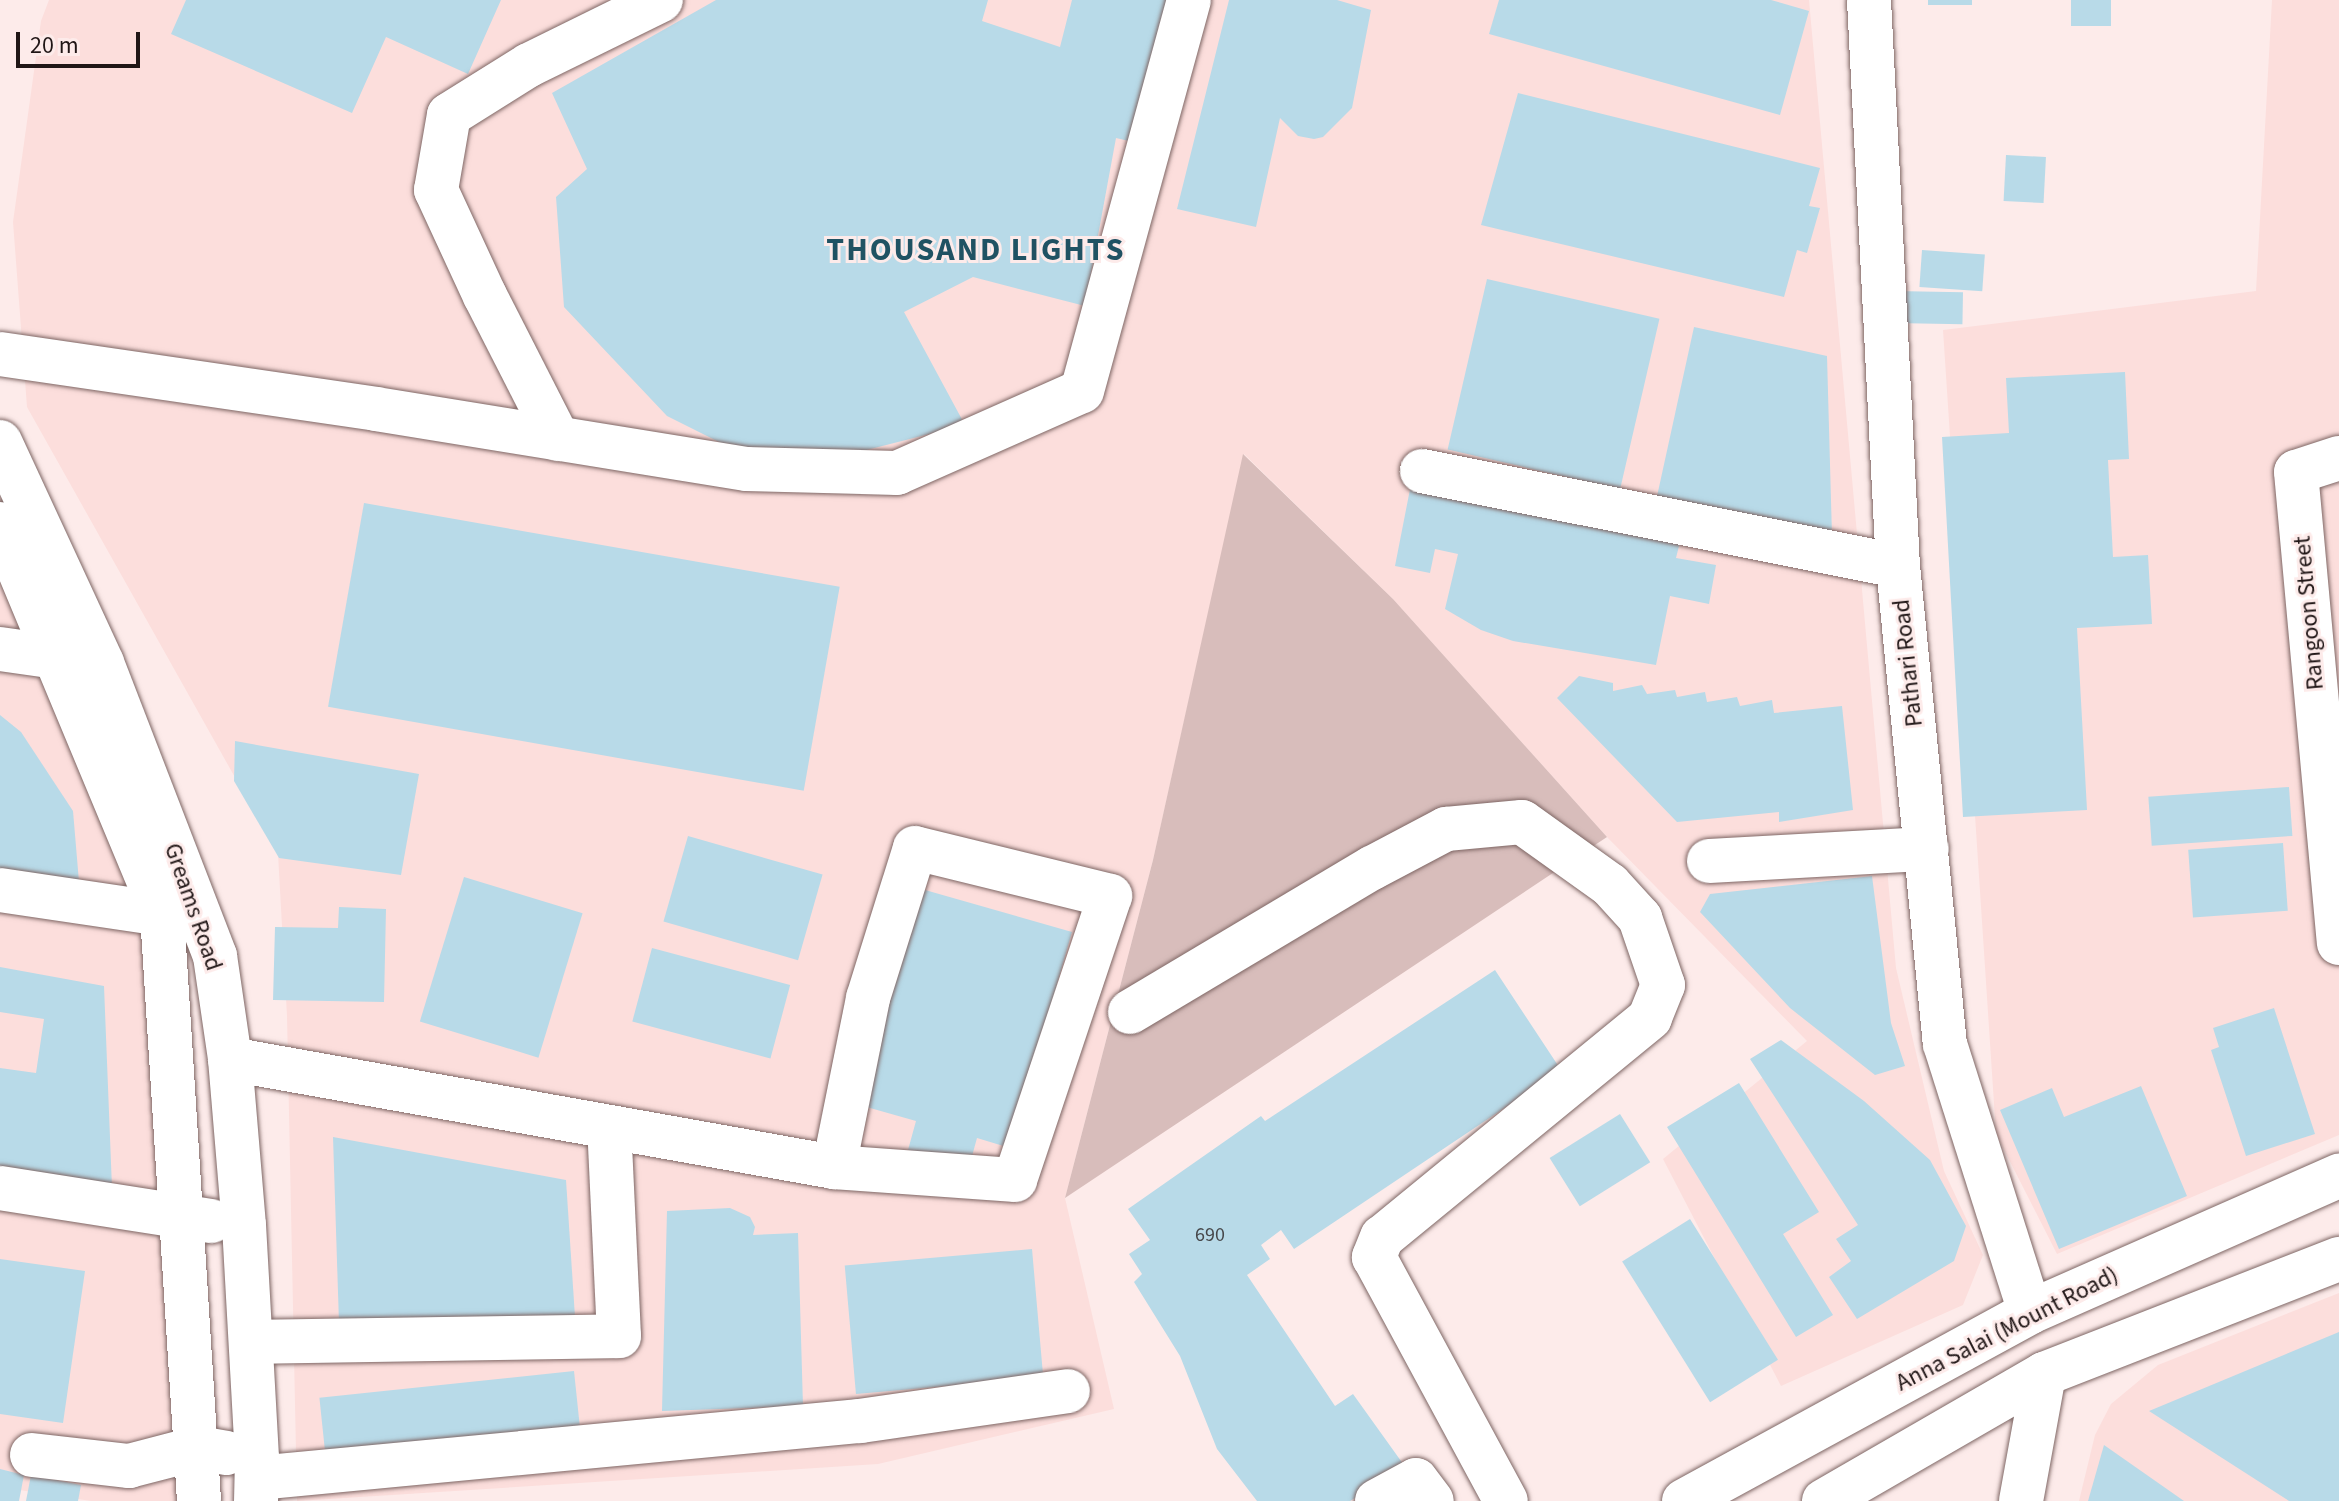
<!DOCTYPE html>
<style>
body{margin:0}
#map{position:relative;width:2339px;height:1501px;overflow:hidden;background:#fdebea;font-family:"Source Sans 3",sans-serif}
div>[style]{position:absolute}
.built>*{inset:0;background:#fcdedc}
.green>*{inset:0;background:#d8bdbb}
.building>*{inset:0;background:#b8dae8;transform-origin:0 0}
.roads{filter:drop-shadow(0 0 2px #7e6664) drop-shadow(0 0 2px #7e6664)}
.minor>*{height:44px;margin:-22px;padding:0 22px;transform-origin:22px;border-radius:22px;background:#fff}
.major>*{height:44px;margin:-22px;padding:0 22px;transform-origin:22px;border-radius:22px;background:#fff}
span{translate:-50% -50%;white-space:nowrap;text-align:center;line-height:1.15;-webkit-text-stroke:6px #fdebea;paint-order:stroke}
.number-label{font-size:20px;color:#46474a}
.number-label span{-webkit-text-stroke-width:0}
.street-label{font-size:24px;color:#201616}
.district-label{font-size:32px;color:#205263;font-weight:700;letter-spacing:2px}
.scale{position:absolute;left:16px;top:32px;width:124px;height:36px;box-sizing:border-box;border:4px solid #201616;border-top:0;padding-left:10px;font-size:24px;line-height:28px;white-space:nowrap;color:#201616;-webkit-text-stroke:6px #fdebea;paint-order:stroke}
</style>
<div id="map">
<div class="built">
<i style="clip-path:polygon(49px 0,1809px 0,1896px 968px,1944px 1171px,1983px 1255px,1963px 1305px,1781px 1386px,1663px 1159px,1807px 1041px,1607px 837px,1393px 599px,1244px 454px,1153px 860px,1065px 1198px,1114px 1409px,878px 1464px,297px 1501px,287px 1016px,278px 854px,27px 407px,13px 222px,41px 21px)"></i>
<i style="clip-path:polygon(2272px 0,2339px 0,2339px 1135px,2057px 1254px,1996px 1134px,1943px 330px,2256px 291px)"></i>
<i style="clip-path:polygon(0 562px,152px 820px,186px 1501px,91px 1501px,0 1487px)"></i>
<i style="clip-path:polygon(2339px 1293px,2339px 1501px,2079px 1501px,2095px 1435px,2111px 1404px,2158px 1365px)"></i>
</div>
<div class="green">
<i style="clip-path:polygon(1243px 454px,1393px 599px,1607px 837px,1065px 1198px,1153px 860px)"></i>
</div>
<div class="building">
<i style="clip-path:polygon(186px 0,501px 0,468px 74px,386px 37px,352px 113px,171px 34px)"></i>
<i style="clip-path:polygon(716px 0,988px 0,982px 21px,1060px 47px,1072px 0,1175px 0,1146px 145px,1116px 138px,1085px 306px,973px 277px,904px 312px,965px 425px,831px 459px,745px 455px,667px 416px,564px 307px,556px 197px,587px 169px,552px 93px)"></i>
<i style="clip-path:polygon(1229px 0,1337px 0,1371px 10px,1352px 108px,1323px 137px,1314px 139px,1298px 136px,1280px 118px,1256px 227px,1177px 209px)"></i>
<i style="clip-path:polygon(1499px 0,1771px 0,1809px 11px,1780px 115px,1489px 34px)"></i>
<i style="left:1928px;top:0;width:44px;height:5px"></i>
<i style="left:2071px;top:0;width:40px;height:26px"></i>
<i style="clip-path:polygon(1518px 93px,1820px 168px,1809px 206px,1820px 208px,1807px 253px,1797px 250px,1784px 297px,1481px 225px)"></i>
<i style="left:2006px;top:155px;width:40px;height:46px;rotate:3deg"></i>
<i style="left:1922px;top:250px;width:63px;height:37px;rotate:4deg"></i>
<i style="left:1487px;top:279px;width:177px;height:175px;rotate:13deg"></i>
<i style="left:1894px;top:291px;width:69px;height:32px;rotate:1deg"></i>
<i style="clip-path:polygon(1694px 327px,1827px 356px,1832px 536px,1656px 501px)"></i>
<i style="clip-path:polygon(2125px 372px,2129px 459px,2108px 460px,2113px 557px,2148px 555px,2152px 624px,2077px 628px,2087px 810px,1963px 817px,1942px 437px,2009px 433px,2006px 378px)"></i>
<i style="clip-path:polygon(1412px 479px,1681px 538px,1676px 558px,1716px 565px,1709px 604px,1670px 596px,1656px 665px,1513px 641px,1481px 630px,1445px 609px,1458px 554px,1435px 549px,1430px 573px,1395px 566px)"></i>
<i style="left:364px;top:503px;width:483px;height:207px;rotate:10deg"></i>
<i style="clip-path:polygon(1579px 676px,1613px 683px,1613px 691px,1642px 685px,1647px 694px,1675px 690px,1677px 697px,1705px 692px,1707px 702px,1737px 697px,1740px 706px,1772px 700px,1774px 713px,1842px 706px,1853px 810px,1779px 822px,1779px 812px,1677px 822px,1557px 698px)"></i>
<i style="clip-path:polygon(0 715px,21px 732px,73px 811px,79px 882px,0 869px)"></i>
<i style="clip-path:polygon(235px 741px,419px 774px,401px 875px,279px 858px,234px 781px)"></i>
<i style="left:2289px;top:787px;width:49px;height:141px;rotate:86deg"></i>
<i style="left:688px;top:836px;width:140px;height:89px;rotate:16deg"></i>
<i style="left:2283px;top:843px;width:68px;height:95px;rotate:86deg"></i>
<i style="clip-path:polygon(1872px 876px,1891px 1023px,1905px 1066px,1875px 1075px,1790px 1008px,1700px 912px,1710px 894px)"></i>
<i style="left:464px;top:877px;width:124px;height:151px;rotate:17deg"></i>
<i style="clip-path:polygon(918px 888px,1072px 932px,1010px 1148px,977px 1138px,969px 1167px,908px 1150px,916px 1121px,856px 1104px)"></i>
<i style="clip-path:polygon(339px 907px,386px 909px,384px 1002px,273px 1000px,275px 927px,338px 928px)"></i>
<i style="left:652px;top:948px;width:143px;height:76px;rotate:15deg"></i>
<i style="clip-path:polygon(0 967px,104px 986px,112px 1188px,0 1170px,0 1068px,36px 1073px,44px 1019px,0 1012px)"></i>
<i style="clip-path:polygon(1495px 970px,1561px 1070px,1294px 1249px,1281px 1230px,1261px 1245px,1270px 1259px,1247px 1275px,1335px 1406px,1353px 1394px,1406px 1468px,1350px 1501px,1257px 1501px,1217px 1449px,1180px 1356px,1134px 1282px,1142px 1274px,1129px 1254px,1150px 1240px,1128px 1209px,1261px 1116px,1265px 1121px)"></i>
<i style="clip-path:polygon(2274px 1008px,2315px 1134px,2246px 1156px,2211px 1050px,2219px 1047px,2213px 1028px)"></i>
<i style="clip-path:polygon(1781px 1040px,1864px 1101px,1930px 1160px,1966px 1226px,1954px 1261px,1857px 1319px,1829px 1277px,1851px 1261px,1836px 1239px,1858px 1225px,1750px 1059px)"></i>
<i style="clip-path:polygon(1739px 1083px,1819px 1212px,1783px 1234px,1833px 1315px,1796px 1337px,1667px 1127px)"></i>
<i style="clip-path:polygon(2141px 1086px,2187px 1196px,2059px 1249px,2000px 1110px,2052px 1088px,2064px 1117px)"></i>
<i style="left:1620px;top:1114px;width:57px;height:83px;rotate:58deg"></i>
<i style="clip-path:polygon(333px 1137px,566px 1180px,575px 1317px,339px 1323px)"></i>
<i style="clip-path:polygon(730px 1208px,750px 1217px,755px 1227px,753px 1235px,798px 1233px,803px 1406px,662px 1411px,667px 1211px)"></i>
<i style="left:1690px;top:1219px;width:166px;height:80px;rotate:58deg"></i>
<i style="left:1032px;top:1249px;width:129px;height:188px;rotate:85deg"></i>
<i style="clip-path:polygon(0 1259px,85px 1271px,63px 1423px,0 1414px)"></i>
<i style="clip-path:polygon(2339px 1332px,2339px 1501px,2289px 1501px,2149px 1411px)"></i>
<i style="left:574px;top:1371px;width:60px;height:256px;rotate:84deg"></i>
<i style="clip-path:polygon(2104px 1445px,2184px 1501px,2088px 1501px)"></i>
<i style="clip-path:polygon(0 1469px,24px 1475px,19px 1501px,0 1501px)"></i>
<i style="clip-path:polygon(31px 1475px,81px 1485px,78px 1501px,26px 1501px)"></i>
</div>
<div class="roads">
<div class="minor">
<i style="left:1869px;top:0;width:567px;rotate:87.07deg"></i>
<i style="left:1898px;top:566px;width:480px;rotate:84.4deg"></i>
<i style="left:1945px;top:1044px;width:281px;rotate:72.4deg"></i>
<i style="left:0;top:354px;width:380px;rotate:8.3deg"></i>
<i style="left:376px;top:409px;width:375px;rotate:9.2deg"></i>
<i style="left:746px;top:469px;width:151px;rotate:1.5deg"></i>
<i style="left:897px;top:473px;width:202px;rotate:-23.9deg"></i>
<i style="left:1082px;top:391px;width:405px;rotate:-74.7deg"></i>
<i style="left:558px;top:439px;width:161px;rotate:-117deg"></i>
<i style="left:485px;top:296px;width:117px;rotate:-114.8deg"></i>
<i style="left:436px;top:190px;width:76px;rotate:-80.2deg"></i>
<i style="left:449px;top:115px;width:94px;rotate:-32deg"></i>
<i style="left:529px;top:65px;width:147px;rotate:-26.2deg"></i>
<i style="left:0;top:442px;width:243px;rotate:65.2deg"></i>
<i style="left:102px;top:663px;width:314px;rotate:68.9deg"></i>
<i style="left:215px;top:956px;width:104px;rotate:81.7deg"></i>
<i style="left:230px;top:1059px;width:167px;rotate:85.2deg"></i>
<i style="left:244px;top:1225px;width:233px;rotate:86.8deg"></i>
<i style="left:257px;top:1458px;width:43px;rotate:91.3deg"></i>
<i style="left:2339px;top:458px;width:45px;rotate:162deg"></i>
<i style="left:2296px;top:472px;width:473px;rotate:84.8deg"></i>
<i style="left:1422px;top:471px;width:485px;rotate:11.3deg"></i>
<i style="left:0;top:524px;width:422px;rotate:67.4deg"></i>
<i style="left:162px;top:914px;width:588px;rotate:86.39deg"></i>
<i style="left:0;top:649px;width:57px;rotate:8.1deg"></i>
<i style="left:915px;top:848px;width:201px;rotate:13.8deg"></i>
<i style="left:1110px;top:896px;width:299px;rotate:108.5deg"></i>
<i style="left:1015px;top:1180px;width:181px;rotate:-175.9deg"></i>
<i style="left:834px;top:1167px;width:172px;rotate:-78.6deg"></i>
<i style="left:868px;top:998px;width:157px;rotate:-72.6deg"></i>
<i style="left:1709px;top:861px;width:218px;rotate:-3.2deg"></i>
<i style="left:0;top:890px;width:164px;rotate:8.4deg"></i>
<i style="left:1130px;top:1012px;width:282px;rotate:-30.8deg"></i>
<i style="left:1372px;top:868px;width:84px;rotate:-27.8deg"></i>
<i style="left:1446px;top:829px;width:76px;rotate:-5.3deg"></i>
<i style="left:1522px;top:822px;width:108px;rotate:35.6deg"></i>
<i style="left:1610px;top:885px;width:45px;rotate:47.7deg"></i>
<i style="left:1640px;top:918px;width:71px;rotate:71.1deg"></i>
<i style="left:1663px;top:985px;width:35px;rotate:112deg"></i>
<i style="left:1650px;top:1018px;width:346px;rotate:140.7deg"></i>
<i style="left:1382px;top:1237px;width:22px;rotate:112deg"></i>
<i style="left:1374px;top:1257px;width:277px;rotate:61.6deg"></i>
<i style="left:230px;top:1059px;width:614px;rotate:10.14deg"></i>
<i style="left:0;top:1188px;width:214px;rotate:8.9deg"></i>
<i style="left:251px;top:1342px;width:368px;rotate:-0.9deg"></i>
<i style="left:619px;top:1336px;width:209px;rotate:-92.7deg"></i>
<i style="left:32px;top:1455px;width:98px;rotate:6.5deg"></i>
<i style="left:129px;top:1466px;width:71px;rotate:-14.6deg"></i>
<i style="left:198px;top:1448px;width:29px;rotate:10deg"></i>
<i style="left:257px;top:1478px;width:606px;rotate:-5.4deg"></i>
<i style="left:860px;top:1421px;width:210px;rotate:-8.2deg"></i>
<i style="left:1377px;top:1501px;width:44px;rotate:-28.3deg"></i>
<i style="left:1416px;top:1480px;width:26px;rotate:53deg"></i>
<i style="left:2021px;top:1501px;width:129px;rotate:-79.7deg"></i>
</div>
<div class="major">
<i style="left:1684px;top:1501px;width:394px;rotate:-28.6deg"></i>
<i style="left:2030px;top:1312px;width:338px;rotate:-23.8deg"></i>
<i style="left:1824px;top:1501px;width:254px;rotate:-30deg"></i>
<i style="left:2044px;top:1374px;width:317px;rotate:-21.3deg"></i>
</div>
</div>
<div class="number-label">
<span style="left:1210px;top:1235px">690</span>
</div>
<div class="street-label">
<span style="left:2309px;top:613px;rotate:-95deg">Rangoon Street</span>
<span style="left:1908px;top:663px;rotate:-96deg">Pathari Road</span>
<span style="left:193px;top:907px;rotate:71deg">Greams Road</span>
<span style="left:2007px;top:1329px;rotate:-27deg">Anna Salai (Mount Road)</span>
</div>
<div class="district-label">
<span style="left:976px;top:250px">THOUSAND LIGHTS</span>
</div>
<div class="scale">20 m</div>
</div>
